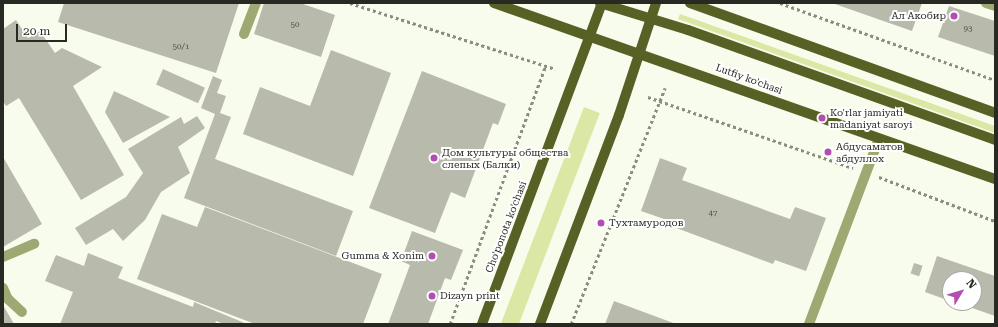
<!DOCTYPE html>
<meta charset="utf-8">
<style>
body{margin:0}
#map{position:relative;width:998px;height:327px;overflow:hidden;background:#f8fcec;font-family:"Roboto Serif",serif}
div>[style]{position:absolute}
.green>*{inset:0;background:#dbe8a5;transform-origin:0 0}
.building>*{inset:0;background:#b8bbac;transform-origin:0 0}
.path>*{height:2.5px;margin-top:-1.25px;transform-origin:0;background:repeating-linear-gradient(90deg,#8a8d82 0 3px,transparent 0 6px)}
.minor>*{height:10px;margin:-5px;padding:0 5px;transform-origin:5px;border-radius:5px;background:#9ea873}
.major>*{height:10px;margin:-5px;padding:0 5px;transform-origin:5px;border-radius:5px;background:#576125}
.dots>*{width:11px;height:11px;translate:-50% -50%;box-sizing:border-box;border:2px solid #fff;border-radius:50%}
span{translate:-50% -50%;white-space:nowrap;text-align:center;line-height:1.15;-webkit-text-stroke:4px #fff;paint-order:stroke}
.number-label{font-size:8px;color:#4c4e45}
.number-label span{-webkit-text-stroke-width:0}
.poi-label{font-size:10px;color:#282923}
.right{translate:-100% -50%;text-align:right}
.left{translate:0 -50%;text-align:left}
.street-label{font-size:10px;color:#282923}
.frame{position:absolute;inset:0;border:4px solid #282923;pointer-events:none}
.north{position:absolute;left:942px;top:271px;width:40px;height:40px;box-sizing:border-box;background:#fff;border:1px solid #a9a9a7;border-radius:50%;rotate:52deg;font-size:11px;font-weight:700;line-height:16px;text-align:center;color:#282923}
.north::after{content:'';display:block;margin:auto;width:14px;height:18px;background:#b24db2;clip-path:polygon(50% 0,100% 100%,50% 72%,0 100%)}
.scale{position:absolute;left:16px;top:24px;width:51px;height:18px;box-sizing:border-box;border:2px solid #282923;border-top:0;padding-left:5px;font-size:12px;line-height:14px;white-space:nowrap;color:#282923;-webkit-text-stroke:3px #fff;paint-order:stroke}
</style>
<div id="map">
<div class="green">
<i style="clip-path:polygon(680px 14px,995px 126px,995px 133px,678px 19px)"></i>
<i style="left:584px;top:107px;width:17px;height:232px;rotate:21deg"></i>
</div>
<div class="building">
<i style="clip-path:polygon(64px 3px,239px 3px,216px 73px,58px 22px)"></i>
<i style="clip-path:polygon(264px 3px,300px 3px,335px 15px,321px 57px,254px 34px)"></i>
<i style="clip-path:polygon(832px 3px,922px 3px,912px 31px)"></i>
<i style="clip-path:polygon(949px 6px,995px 21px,995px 56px,938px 37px)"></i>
<i style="clip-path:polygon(16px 20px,28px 38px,40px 31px,55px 53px,62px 48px,102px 67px,73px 86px,124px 175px,81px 200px,19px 98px,6px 106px,3px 101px,3px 29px)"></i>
<i style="clip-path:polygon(331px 50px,391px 73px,353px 176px,243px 134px,260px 87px,310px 106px)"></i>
<i style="left:163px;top:69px;width:46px;height:17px;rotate:24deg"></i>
<i style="clip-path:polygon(422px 71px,506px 104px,498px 125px,493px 123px,465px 198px,451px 192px,435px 233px,369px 208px)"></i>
<i style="clip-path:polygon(213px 76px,222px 80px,217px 93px,226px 96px,220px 113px,231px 117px,215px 159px,353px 211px,336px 256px,184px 198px,215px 114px,201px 108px)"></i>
<i style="clip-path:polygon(114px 91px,170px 117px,123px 143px,105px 112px)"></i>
<i style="clip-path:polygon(197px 116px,205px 128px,178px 147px,190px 173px,161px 192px,145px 220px,123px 241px,113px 229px,86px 245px,75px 228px,126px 197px,143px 173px,128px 149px,181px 117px,184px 124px)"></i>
<i style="clip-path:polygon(3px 157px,42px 224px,3px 247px)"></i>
<i style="clip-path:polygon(660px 158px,687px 168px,682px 180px,790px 219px,795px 207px,826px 218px,806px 271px,775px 260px,773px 264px,663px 223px,664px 219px,641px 211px)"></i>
<i style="clip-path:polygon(205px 207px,382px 274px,363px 324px,255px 324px,137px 279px,162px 214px,197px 227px)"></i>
<i style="clip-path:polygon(412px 231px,463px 250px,451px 280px,445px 278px,428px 324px,388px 324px,410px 265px,401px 261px)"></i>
<i style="clip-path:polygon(88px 253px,123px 267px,118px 278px,193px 307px,194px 302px,247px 324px,224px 324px,216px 321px,215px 324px,60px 324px,73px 292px,45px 281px,56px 255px,84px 266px)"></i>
<i style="clip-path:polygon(937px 256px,995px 276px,995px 316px,958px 303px,974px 303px,974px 279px,950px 279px,950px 301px,925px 292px)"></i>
<i style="left:914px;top:263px;width:9px;height:11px;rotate:18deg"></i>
<i style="clip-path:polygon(614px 301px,676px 324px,605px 324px)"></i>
<i style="clip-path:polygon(3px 305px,14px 324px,3px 324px)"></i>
</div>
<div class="path">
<i style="left:350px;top:3px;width:216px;rotate:17.8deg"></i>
<i style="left:780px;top:3px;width:228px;rotate:19.7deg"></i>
<i style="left:648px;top:97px;width:217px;rotate:19.1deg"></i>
<i style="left:879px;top:177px;width:124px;rotate:20.8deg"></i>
<i style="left:450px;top:324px;width:274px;rotate:-69.7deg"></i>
<i style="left:571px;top:324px;width:254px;rotate:-68.3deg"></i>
</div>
<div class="minor">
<i style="left:986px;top:3px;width:9px;rotate:18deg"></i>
<i style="left:244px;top:34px;width:33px;rotate:-69deg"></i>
<i style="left:3px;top:257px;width:34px;rotate:-23deg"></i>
<i style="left:3px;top:288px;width:12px;rotate:66deg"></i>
<i style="left:8px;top:299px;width:19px;rotate:43deg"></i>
<i style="left:809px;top:324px;width:198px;rotate:-69.3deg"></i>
</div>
<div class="major">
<i style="left:494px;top:3px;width:531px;rotate:19.36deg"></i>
<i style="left:600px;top:3px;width:92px;rotate:17.1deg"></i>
<i style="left:688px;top:30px;width:326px;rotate:19.7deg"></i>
<i style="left:690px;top:3px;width:324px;rotate:19.8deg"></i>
<i style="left:482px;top:324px;width:343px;rotate:-69.5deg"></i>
<i style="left:540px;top:324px;width:223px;rotate:-69.3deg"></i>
<i style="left:619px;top:115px;width:118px;rotate:-71.7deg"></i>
</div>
<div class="dots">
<i style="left:954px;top:16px;background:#b24db2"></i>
<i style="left:822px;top:118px;background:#b24db2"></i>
<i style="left:828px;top:152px;background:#b24db2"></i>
<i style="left:434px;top:158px;background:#b24db2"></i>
<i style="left:601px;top:223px;background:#b24db2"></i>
<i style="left:432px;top:256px;background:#b24db2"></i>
<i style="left:432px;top:296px;background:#b24db2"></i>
</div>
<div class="number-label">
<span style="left:295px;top:25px">50</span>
<span style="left:968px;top:29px">93</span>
<span style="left:181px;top:47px">50/1</span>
<span style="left:713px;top:214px">47</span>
</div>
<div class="poi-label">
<span class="right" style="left:946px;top:16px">Ал Акобир</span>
<span class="left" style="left:830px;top:118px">Ko'rlar jamiyati<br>madaniyat saroyi</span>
<span class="left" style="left:836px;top:152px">Абдусаматов<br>абдуллох</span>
<span class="left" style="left:442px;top:158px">Дом культуры общества<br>слепых (Балки)</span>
<span class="left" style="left:609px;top:223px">Тухтамуродов</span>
<span class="right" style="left:424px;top:256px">Gumma &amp; Xonim</span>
<span class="left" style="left:440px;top:296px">Dizayn print</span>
</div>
<div class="street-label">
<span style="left:749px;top:79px;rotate:20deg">Lutfiy ko'chasi</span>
<span style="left:506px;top:227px;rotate:-69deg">Cho'ponota ko'chasi</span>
</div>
<div class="frame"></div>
<div class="north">N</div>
<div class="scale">20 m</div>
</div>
